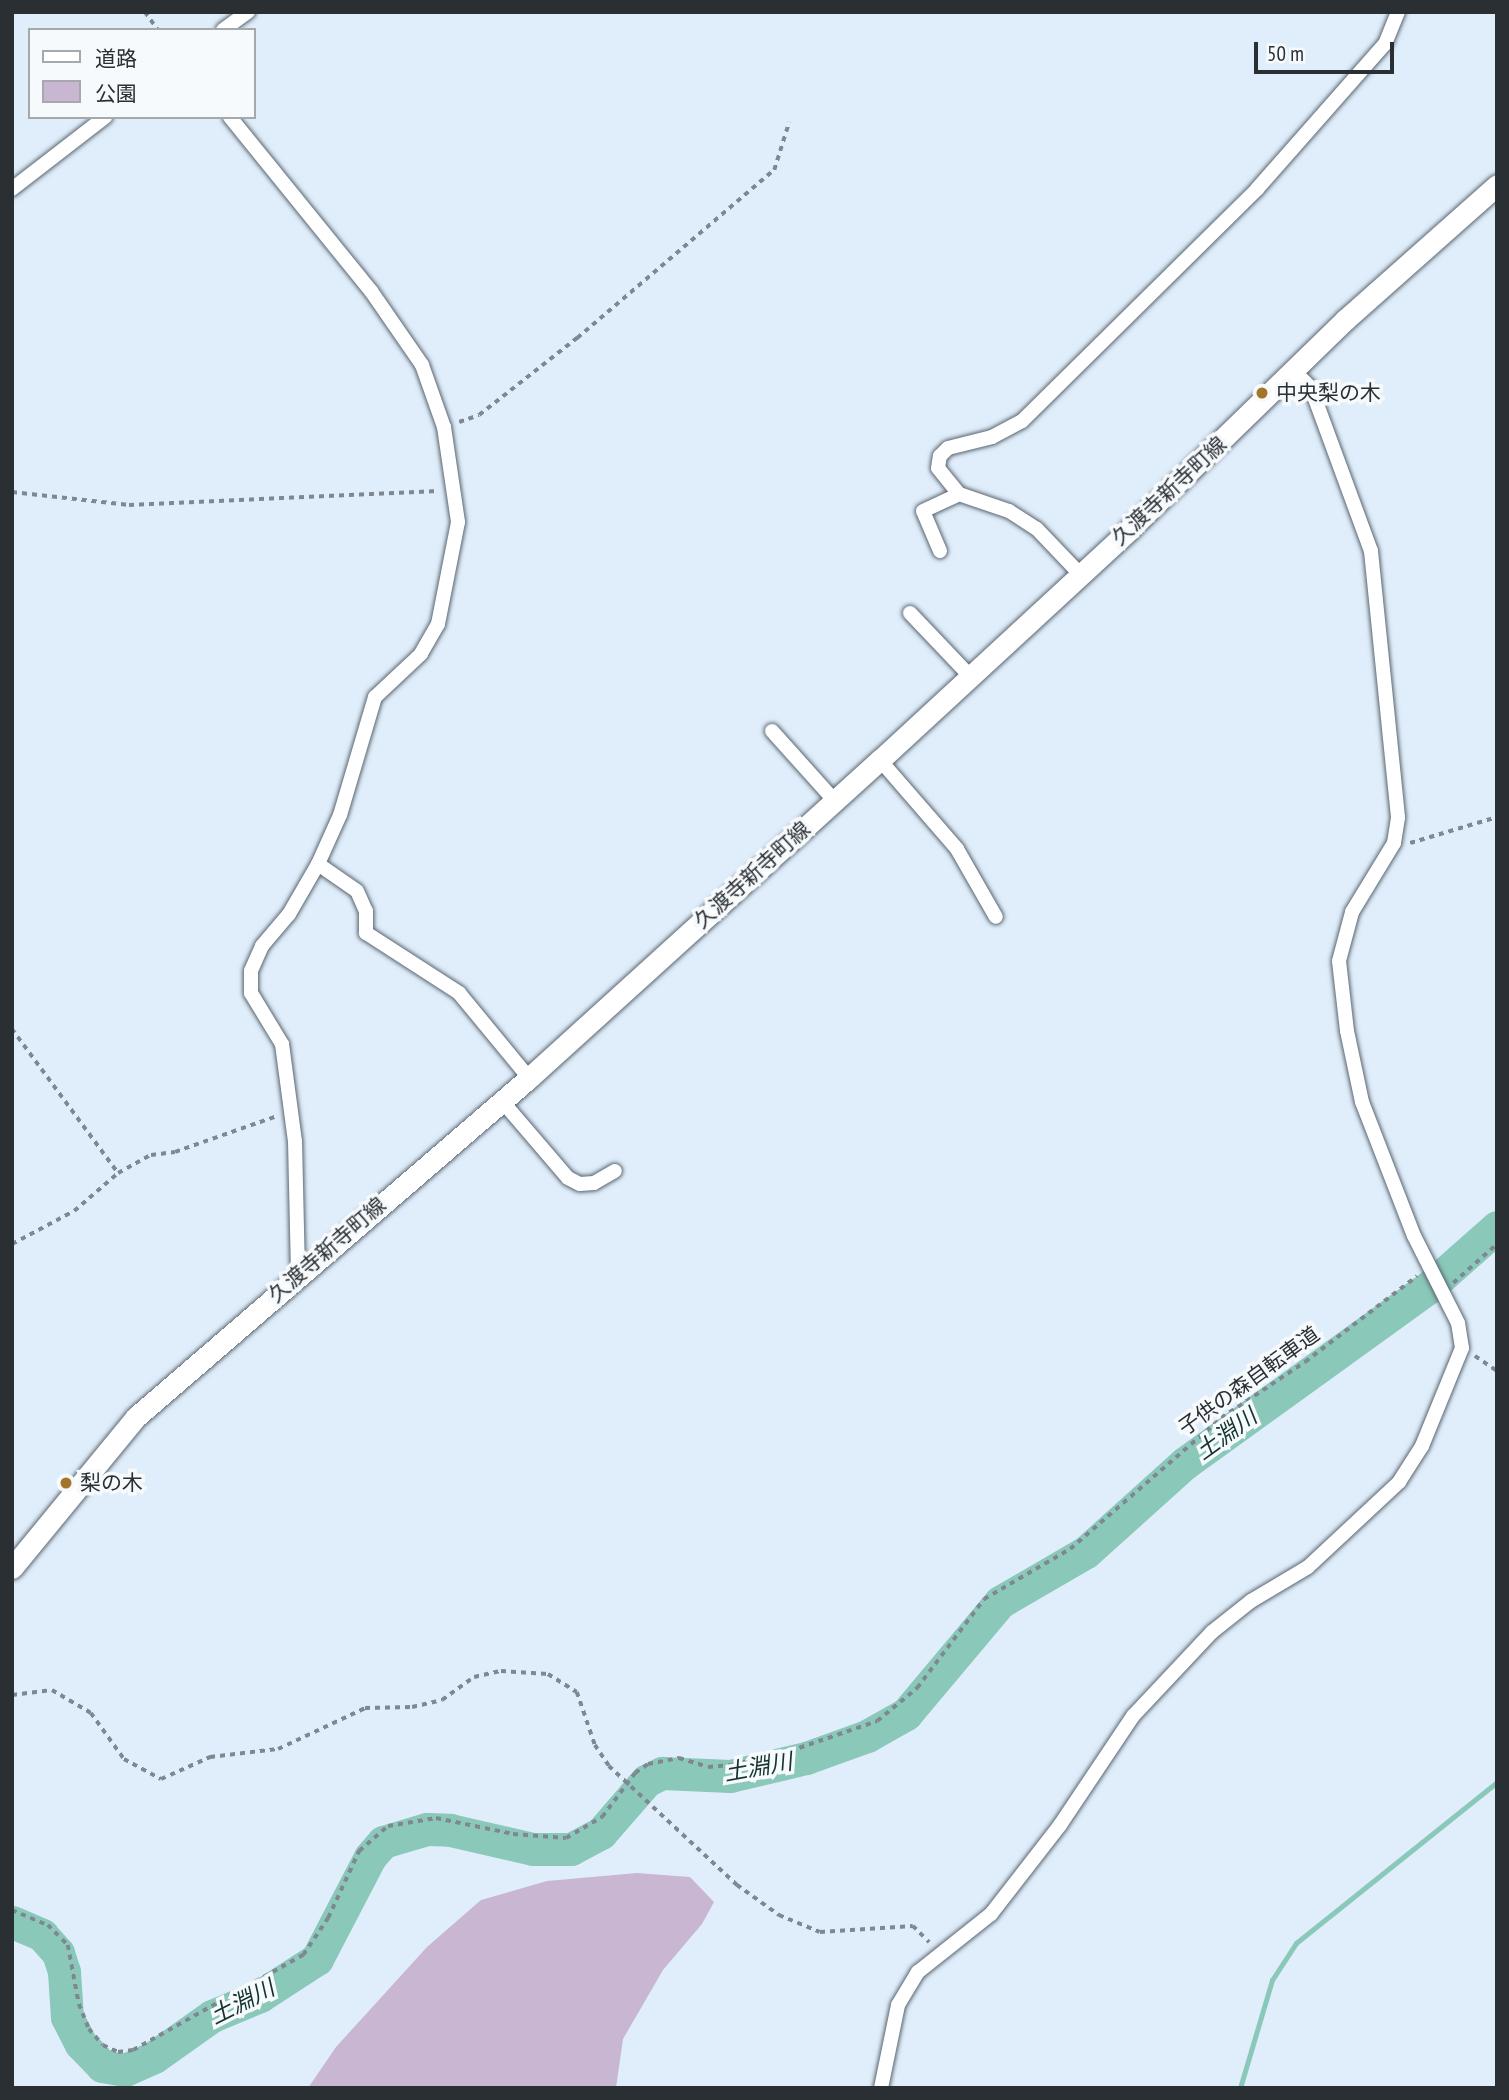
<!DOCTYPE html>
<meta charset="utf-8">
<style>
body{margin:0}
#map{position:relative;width:1509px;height:2100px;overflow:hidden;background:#e0eefb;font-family:"PT Sans Narrow","Noto Sans JP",sans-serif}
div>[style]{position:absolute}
.green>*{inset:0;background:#c9b6d2}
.stream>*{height:5px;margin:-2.5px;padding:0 2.5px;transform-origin:2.5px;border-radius:2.5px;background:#8ac8ba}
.river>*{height:33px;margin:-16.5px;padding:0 16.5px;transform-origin:16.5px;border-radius:16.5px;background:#8ac8ba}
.path>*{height:3.5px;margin-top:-1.75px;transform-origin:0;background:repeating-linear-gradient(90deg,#7f8891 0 5px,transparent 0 10px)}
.roads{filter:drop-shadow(0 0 2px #5a6671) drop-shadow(0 0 2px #5a6671)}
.minor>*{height:14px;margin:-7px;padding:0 7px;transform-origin:7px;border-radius:7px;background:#fff}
.secondary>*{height:21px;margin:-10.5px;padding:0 10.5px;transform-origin:10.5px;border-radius:10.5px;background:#fff}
.dots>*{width:19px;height:19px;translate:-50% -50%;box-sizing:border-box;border:4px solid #f7fafc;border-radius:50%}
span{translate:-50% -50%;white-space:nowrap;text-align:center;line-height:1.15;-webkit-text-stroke:7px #f7fafc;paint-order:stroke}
.poi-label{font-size:21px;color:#2a2f34}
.left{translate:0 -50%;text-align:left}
.street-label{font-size:21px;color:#2a2f34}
.water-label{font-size:23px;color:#14332d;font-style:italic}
.frame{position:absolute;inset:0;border:14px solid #2a2f34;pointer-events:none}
.legend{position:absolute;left:28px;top:28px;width:228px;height:91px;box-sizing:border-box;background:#f7fafc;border:2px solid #a5a9ac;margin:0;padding:9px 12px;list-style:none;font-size:21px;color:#2a2f34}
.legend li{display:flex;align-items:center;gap:14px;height:35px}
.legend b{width:35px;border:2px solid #a5a9ac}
.scale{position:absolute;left:1254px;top:42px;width:140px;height:32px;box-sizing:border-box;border:4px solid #2a2f34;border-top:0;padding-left:9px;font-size:21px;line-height:24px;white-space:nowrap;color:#2a2f34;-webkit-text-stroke:5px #f7fafc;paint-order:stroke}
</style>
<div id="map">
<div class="green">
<i style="clip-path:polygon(637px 1873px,690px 1877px,714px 1902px,702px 1924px,663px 1970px,623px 2039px,616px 2088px,308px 2088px,336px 2047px,427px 1947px,481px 1900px,547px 1881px)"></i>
</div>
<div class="stream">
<i style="left:1240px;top:2088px;width:113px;rotate:-73.5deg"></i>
<i style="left:1272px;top:1980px;width:44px;rotate:-57deg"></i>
<i style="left:1296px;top:1943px;width:258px;rotate:-38.7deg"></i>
</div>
<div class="river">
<i style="left:12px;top:1922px;width:33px;rotate:23deg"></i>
<i style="left:42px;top:1935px;width:24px;rotate:48deg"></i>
<i style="left:58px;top:1953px;width:20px;rotate:72deg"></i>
<i style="left:64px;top:1972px;width:45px;rotate:86.2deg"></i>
<i style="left:67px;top:2017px;width:30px;rotate:63deg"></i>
<i style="left:81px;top:2044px;width:30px;rotate:46deg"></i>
<i style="left:102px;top:2066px;width:23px;rotate:10deg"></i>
<i style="left:125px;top:2070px;width:32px;rotate:-24deg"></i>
<i style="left:154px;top:2057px;width:71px;rotate:-35.3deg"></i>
<i style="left:212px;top:2016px;width:52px;rotate:-22.6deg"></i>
<i style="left:260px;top:1996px;width:68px;rotate:-33deg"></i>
<i style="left:317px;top:1959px;width:115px;rotate:-62.5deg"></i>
<i style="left:370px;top:1857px;width:20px;rotate:-49deg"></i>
<i style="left:383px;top:1842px;width:46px;rotate:-16.5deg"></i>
<i style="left:427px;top:1829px;width:23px;rotate:2deg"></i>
<i style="left:450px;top:1830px;width:85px;rotate:12.9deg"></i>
<i style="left:533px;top:1849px;width:38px"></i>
<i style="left:571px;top:1849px;width:34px;rotate:-28deg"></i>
<i style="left:601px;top:1833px;width:69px;rotate:-49.1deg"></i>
<i style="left:646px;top:1781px;width:18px;rotate:-27deg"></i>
<i style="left:662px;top:1773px;width:68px;rotate:2.5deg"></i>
<i style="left:730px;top:1776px;width:78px;rotate:-13.3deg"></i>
<i style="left:806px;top:1758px;width:65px;rotate:-19.8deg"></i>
<i style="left:867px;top:1736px;width:45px;rotate:-29.4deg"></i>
<i style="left:906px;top:1714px;width:146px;rotate:-50deg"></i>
<i style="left:1000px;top:1602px;width:99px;rotate:-30.2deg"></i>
<i style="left:1086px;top:1552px;width:133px;rotate:-42deg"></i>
<i style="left:1185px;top:1463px;width:299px;rotate:-35.8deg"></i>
<i style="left:1428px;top:1288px;width:92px;rotate:-41.5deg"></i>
</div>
<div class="path">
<i style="left:145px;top:12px;width:22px;rotate:54deg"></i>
<i style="left:459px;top:422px;width:21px;rotate:-19deg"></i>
<i style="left:479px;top:415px;width:125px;rotate:-38.2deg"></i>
<i style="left:577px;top:338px;width:259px;rotate:-40.5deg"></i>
<i style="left:774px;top:170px;width:50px;rotate:-72.6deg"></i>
<i style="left:12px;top:492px;width:118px;rotate:6.3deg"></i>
<i style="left:129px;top:505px;width:310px;rotate:-2.6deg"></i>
<i style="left:1410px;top:843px;width:91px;rotate:-16.6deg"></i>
<i style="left:12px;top:1029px;width:179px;rotate:53.6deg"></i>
<i style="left:12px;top:1244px;width:70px;rotate:-28deg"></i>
<i style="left:74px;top:1211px;width:58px;rotate:-40.8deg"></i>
<i style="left:118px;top:1173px;width:38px;rotate:-29deg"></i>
<i style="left:151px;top:1155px;width:24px;rotate:-7deg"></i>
<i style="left:175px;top:1152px;width:108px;rotate:-19.4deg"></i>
<i style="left:1453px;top:1283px;width:59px;rotate:-41.6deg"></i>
<i style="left:1475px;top:1356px;width:27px;rotate:34deg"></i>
<i style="left:12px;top:1695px;width:40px;rotate:-7.1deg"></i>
<i style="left:52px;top:1690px;width:45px;rotate:30.5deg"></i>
<i style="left:91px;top:1713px;width:57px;rotate:54.3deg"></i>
<i style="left:124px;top:1759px;width:42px;rotate:28.4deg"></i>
<i style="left:161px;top:1779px;width:54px;rotate:-24.2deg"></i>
<i style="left:210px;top:1757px;width:68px;rotate:-6.7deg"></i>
<i style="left:278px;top:1749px;width:96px;rotate:-25.2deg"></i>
<i style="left:365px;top:1708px;width:47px;rotate:-1.2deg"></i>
<i style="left:412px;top:1707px;width:31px;rotate:-13deg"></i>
<i style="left:442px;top:1700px;width:39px;rotate:-36deg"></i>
<i style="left:474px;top:1677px;width:28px;rotate:-13deg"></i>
<i style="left:501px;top:1671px;width:47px;rotate:3.7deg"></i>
<i style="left:548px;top:1674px;width:34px;rotate:32deg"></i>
<i style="left:577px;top:1692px;width:56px;rotate:71.2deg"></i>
<i style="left:595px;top:1745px;width:25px;rotate:56deg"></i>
<i style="left:609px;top:1766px;width:175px;rotate:42.9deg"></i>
<i style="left:737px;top:1885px;width:52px;rotate:35.5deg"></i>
<i style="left:779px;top:1915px;width:44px;rotate:22.5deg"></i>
<i style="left:820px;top:1932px;width:93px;rotate:-3.7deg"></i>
<i style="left:913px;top:1926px;width:23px;rotate:45deg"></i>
<i style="left:12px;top:1910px;width:39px;rotate:23deg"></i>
<i style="left:48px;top:1925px;width:28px;rotate:45deg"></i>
<i style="left:68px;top:1945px;width:60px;rotate:79.4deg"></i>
<i style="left:79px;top:2004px;width:27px;rotate:68deg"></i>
<i style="left:89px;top:2029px;width:21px;rotate:49deg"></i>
<i style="left:103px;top:2045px;width:17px;rotate:25deg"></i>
<i style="left:118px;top:2052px;width:15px;rotate:-8deg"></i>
<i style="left:133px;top:2050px;width:195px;rotate:-29.2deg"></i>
<i style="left:303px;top:1955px;width:45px;rotate:-56deg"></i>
<i style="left:328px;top:1918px;width:74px;rotate:-65.2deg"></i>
<i style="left:359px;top:1851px;width:38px;rotate:-41deg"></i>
<i style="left:388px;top:1826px;width:49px;rotate:-9.5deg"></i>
<i style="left:436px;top:1818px;width:79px;rotate:11.7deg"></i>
<i style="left:513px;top:1834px;width:53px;rotate:4.3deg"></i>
<i style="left:566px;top:1838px;width:42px;rotate:-30.3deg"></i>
<i style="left:602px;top:1817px;width:55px;rotate:-53.1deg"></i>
<i style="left:635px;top:1773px;width:16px;rotate:-35deg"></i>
<i style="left:648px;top:1764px;width:32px;rotate:-11deg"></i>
<i style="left:679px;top:1758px;width:30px;rotate:17deg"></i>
<i style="left:708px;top:1767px;width:23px;rotate:-5deg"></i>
<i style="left:731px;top:1765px;width:61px;rotate:-13.3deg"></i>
<i style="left:790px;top:1751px;width:92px;rotate:-19deg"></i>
<i style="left:877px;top:1721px;width:52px;rotate:-39.5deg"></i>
<i style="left:917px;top:1688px;width:111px;rotate:-53deg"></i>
<i style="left:984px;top:1599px;width:99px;rotate:-30.2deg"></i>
<i style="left:1070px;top:1549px;width:200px;rotate:-40.9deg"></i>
<i style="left:1221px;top:1418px;width:101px;rotate:-33.7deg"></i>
<i style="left:1305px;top:1362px;width:141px;rotate:-37.5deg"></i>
</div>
<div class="roads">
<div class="minor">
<i style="left:223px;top:30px;width:31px;rotate:-36deg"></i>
<i style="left:230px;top:117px;width:224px;rotate:51deg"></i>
<i style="left:371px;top:291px;width:90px;rotate:55.4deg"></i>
<i style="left:422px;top:365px;width:66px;rotate:70.5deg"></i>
<i style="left:444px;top:427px;width:96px;rotate:81.6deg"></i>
<i style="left:458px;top:522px;width:104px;rotate:101.1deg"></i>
<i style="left:438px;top:624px;width:34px;rotate:120deg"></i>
<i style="left:421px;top:654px;width:63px;rotate:136.9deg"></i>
<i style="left:375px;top:697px;width:123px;rotate:106.5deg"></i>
<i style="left:340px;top:815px;width:54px;rotate:114.2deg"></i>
<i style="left:318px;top:864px;width:58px;rotate:120.1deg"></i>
<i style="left:289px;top:914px;width:42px;rotate:130.2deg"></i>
<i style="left:262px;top:946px;width:27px;rotate:114deg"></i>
<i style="left:251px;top:971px;width:22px;rotate:90deg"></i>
<i style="left:251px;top:993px;width:60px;rotate:58.7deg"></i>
<i style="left:282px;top:1044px;width:98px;rotate:82.4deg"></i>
<i style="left:295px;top:1141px;width:134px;rotate:88.7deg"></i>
<i style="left:12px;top:189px;width:118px;rotate:-37.7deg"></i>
<i style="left:959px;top:494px;width:33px;rotate:-129deg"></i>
<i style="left:938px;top:468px;width:12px;rotate:-81deg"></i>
<i style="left:940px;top:456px;width:11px;rotate:-45deg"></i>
<i style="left:948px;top:448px;width:45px;rotate:-14deg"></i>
<i style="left:992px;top:437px;width:34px;rotate:-28deg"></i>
<i style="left:1022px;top:421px;width:330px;rotate:-44.6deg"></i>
<i style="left:1257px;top:189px;width:193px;rotate:-48.6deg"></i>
<i style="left:1385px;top:44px;width:35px;rotate:-68deg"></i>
<i style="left:940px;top:551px;width:43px;rotate:-113deg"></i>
<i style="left:923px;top:511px;width:40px;rotate:-25deg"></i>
<i style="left:959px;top:494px;width:53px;rotate:18.8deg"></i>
<i style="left:1009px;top:511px;width:33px;rotate:33deg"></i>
<i style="left:1037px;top:529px;width:62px;rotate:46.3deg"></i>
<i style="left:910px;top:613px;width:87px;rotate:46.4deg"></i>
<i style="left:772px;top:731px;width:93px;rotate:48.1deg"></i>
<i style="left:880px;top:760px;width:118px;rotate:49.1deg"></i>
<i style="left:957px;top:849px;width:78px;rotate:60.2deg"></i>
<i style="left:318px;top:864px;width:47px;rotate:34.7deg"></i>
<i style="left:357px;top:891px;width:22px;rotate:66deg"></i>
<i style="left:366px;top:911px;width:22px;rotate:90deg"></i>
<i style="left:366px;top:933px;width:111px;rotate:32.8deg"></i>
<i style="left:459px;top:993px;width:110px;rotate:50.5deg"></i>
<i style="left:502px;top:1101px;width:101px;rotate:49.4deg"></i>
<i style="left:568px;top:1178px;width:13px;rotate:27deg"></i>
<i style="left:580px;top:1184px;width:14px;rotate:-4deg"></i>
<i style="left:594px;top:1183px;width:24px;rotate:-30deg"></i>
<i style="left:881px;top:2088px;width:85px;rotate:-78.4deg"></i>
<i style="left:898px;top:2005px;width:39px;rotate:-59deg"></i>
<i style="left:918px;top:1972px;width:93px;rotate:-38.5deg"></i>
<i style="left:991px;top:1914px;width:113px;rotate:-52.2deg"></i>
<i style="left:1060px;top:1825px;width:131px;rotate:-56.2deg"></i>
<i style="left:1133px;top:1716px;width:115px;rotate:-46.8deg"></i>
<i style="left:1212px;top:1632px;width:50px;rotate:-38.5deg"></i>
<i style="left:1251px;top:1601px;width:66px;rotate:-30.8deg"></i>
<i style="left:1308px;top:1567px;width:125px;rotate:-43deg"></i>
<i style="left:1399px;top:1482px;width:43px;rotate:-57.4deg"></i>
<i style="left:1422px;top:1446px;width:106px;rotate:-67.8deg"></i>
<i style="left:1462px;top:1348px;width:25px;rotate:-99deg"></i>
<i style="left:1458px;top:1323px;width:97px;rotate:-116.8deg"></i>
<i style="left:1414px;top:1236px;width:144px;rotate:-111.2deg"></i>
<i style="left:1362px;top:1102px;width:73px;rotate:-101.9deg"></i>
<i style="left:1347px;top:1031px;width:70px;rotate:-96.5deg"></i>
<i style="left:1339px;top:961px;width:51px;rotate:-75.1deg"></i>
<i style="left:1352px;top:912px;width:81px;rotate:-58.7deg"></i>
<i style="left:1394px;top:843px;width:26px;rotate:-81deg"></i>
<i style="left:1398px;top:817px;width:267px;rotate:-95.8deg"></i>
<i style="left:1371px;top:551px;width:174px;rotate:-110.2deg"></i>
<i style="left:1311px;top:388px;width:23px;rotate:-135deg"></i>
</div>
<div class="secondary">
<i style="left:12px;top:1568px;width:195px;rotate:-50.6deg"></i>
<i style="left:136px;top:1417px;width:519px;rotate:-40.78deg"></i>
<i style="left:529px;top:1078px;width:474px;rotate:-42.2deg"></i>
<i style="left:880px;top:760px;width:340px;rotate:-42.7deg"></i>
<i style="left:1130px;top:529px;width:300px;rotate:-44.2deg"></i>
<i style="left:1345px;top:320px;width:203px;rotate:-41.6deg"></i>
</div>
</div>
<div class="dots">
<i style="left:1262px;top:393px;background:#a37528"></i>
<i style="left:66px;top:1483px;background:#a37528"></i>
</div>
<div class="poi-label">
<span class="left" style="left:1276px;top:393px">中央梨の木</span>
<span class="left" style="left:80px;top:1483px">梨の木</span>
</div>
<div class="street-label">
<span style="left:1169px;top:491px;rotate:-43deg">久渡寺新寺町線</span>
<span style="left:752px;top:875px;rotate:-42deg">久渡寺新寺町線</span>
<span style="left:327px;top:1250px;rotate:-41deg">久渡寺新寺町線</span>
<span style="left:1249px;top:1381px;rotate:-36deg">子供の森自転車道</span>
</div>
<div class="water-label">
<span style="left:1226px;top:1434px;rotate:-36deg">土淵川</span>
<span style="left:758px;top:1767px;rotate:-10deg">土淵川</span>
<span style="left:242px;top:2002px;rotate:-27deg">土淵川</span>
</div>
<div class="frame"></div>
<ul class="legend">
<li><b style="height:9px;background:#fff"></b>道路</li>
<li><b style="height:19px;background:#c9b6d2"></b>公園</li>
</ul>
<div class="scale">50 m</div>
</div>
